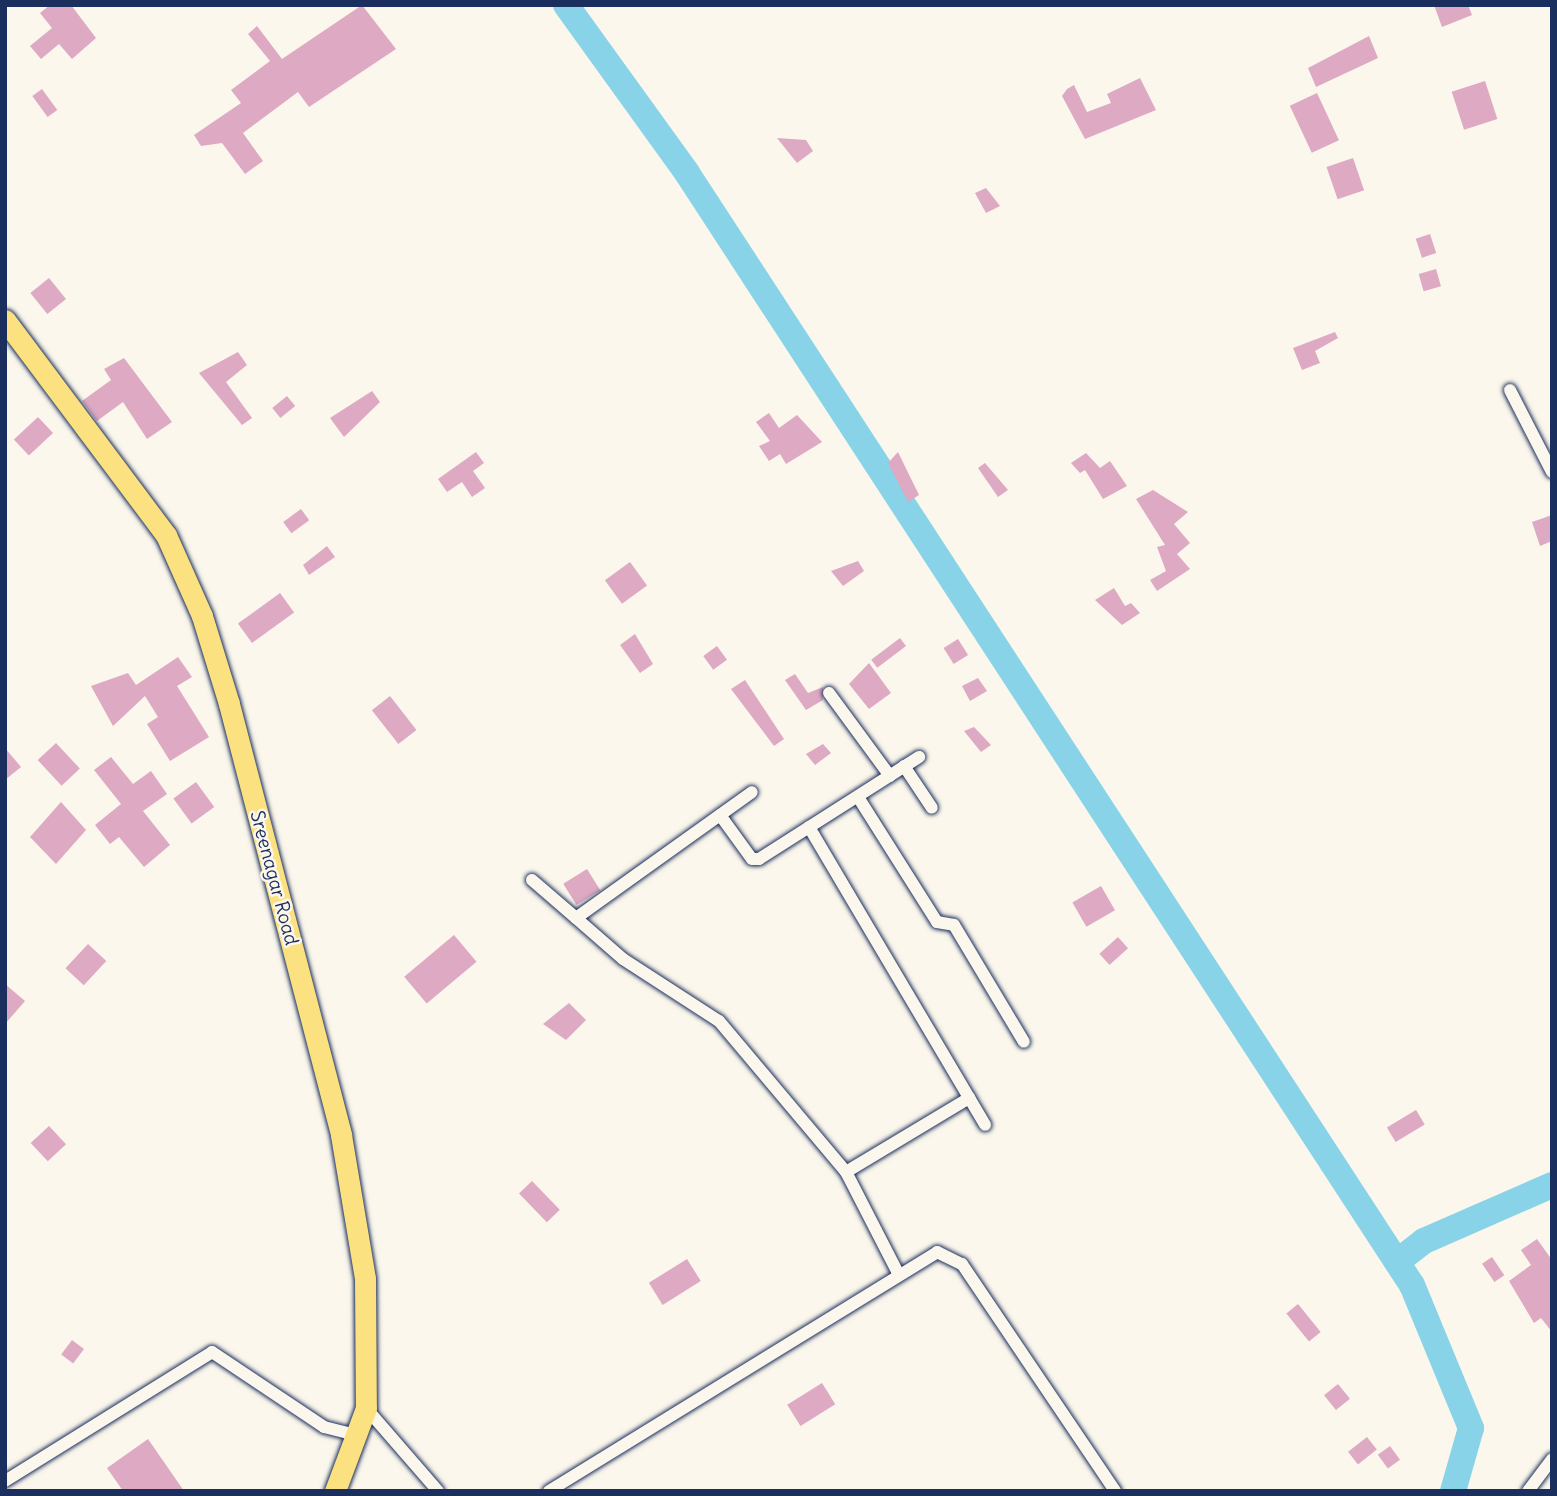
<!DOCTYPE html>
<style>
body{margin:0}
#map{position:relative;width:1557px;height:1496px;overflow:hidden;background:#fbf7ec;font-family:Delius,sans-serif}
div>[style]{position:absolute}
.river>*{height:26px;margin:-13px;padding:0 13px;transform-origin:13px;border-radius:13px;background:#88d3e8}
.building>*{inset:0;background:#dea9c3;transform-origin:0 0}
.roads{filter:drop-shadow(0 0 2px #1b2f5e) drop-shadow(0 0 2px #1b2f5e)}
.minor>*{height:12px;margin:-6px;padding:0 6px;transform-origin:6px;border-radius:6px;background:#fbf7ec}
.primary>*{height:21px;margin:-10.5px;padding:0 10.5px;transform-origin:10.5px;border-radius:10.5px;background:#fbe180}
span{translate:-50% -50%;white-space:nowrap;text-align:center;line-height:1.15;-webkit-text-stroke:5px #fbf7ec;paint-order:stroke}
.street-label{font-size:19px;color:#1b2f5e}
.frame{position:absolute;inset:0;border:7px solid #1b2f5e;pointer-events:none}
</style>
<div id="map">
<div class="river">
<i style="left:566px;top:5px;width:207px;rotate:54.2deg"></i>
<i style="left:687px;top:173px;width:1327px;rotate:56.9deg"></i>
<i style="left:1412px;top:1285px;width:155px;rotate:67.6deg"></i>
<i style="left:1471px;top:1428px;width:66px;rotate:105.9deg"></i>
<i style="left:1397px;top:1262px;width:34px;rotate:-38deg"></i>
<i style="left:1424px;top:1241px;width:140px;rotate:-23.6deg"></i>
</div>
<div class="building">
<i style="clip-path:polygon(50px 5px,71px 5px,96px 38px,72px 59px,59px 44px,41px 59px,30px 46px,52px 28px,40px 13px)"></i>
<i style="clip-path:polygon(362px 5px,396px 49px,309px 107px,298px 92px,243px 133px,263px 161px,245px 174px,222px 143px,201px 146px,194px 135px,241px 103px,231px 90px,270px 61px,248px 34px,257px 26px,282px 59px)"></i>
<i style="clip-path:polygon(1434px 5px,1468px 5px,1472px 15px,1442px 27px)"></i>
<i style="clip-path:polygon(1369px 36px,1378px 58px,1316px 87px,1308px 68px)"></i>
<i style="clip-path:polygon(1140px 78px,1156px 110px,1085px 139px,1062px 96px,1067px 89px,1074px 85px,1087px 112px,1111px 103px,1107px 94px)"></i>
<i style="left:1485px;top:81px;width:40px;height:35px;rotate:72deg"></i>
<i style="left:42px;top:89px;width:26px;height:12px;rotate:54deg"></i>
<i style="left:1317px;top:93px;width:52px;height:30px;rotate:65deg"></i>
<i style="clip-path:polygon(777px 138px,806px 140px,813px 151px,797px 163px)"></i>
<i style="left:1353px;top:158px;width:34px;height:28px;rotate:71deg"></i>
<i style="clip-path:polygon(986px 188px,1000px 206px,986px 213px,975px 193px)"></i>
<i style="left:1430px;top:234px;width:20px;height:15px;rotate:72deg"></i>
<i style="left:1436px;top:269px;width:18px;height:18px;rotate:74deg"></i>
<i style="left:49px;top:278px;width:27px;height:24px;rotate:51deg"></i>
<i style="clip-path:polygon(1335px 332px,1338px 338px,1315px 351px,1320px 363px,1302px 370px,1293px 348px)"></i>
<i style="clip-path:polygon(238px 352px,247px 365px,226px 382px,252px 418px,242px 425px,199px 373px)"></i>
<i style="clip-path:polygon(124px 358px,172px 422px,147px 439px,123px 402px,97px 421px,82px 401px,111px 380px,104px 369px)"></i>
<i style="clip-path:polygon(372px 391px,380px 402px,344px 437px,330px 418px)"></i>
<i style="left:287px;top:396px;width:13px;height:19px;rotate:51deg"></i>
<i style="clip-path:polygon(769px 413px,779px 428px,797px 415px,822px 442px,786px 464px,780px 454px,769px 461px,759px 446px,770px 441px,756px 422px)"></i>
<i style="left:38px;top:417px;width:22px;height:33px;rotate:47deg"></i>
<i style="clip-path:polygon(476px 452px,484px 463px,473px 471px,485px 488px,472px 497px,462px 482px,447px 492px,438px 479px)"></i>
<i style="clip-path:polygon(898px 452px,919px 495px,908px 502px,888px 463px)"></i>
<i style="clip-path:polygon(1086px 453px,1100px 468px,1110px 461px,1127px 486px,1103px 499px,1085px 470px,1080px 473px,1071px 463px)"></i>
<i style="clip-path:polygon(985px 463px,1008px 490px,998px 497px,978px 468px)"></i>
<i style="clip-path:polygon(1153px 490px,1188px 512px,1174px 524px,1190px 543px,1177px 554px,1190px 569px,1157px 591px,1150px 580px,1166px 571px,1157px 547px,1165px 545px,1136px 499px)"></i>
<i style="left:301px;top:509px;width:14px;height:22px;rotate:54deg"></i>
<i style="clip-path:polygon(1552px 515px,1552px 541px,1540px 546px,1532px 522px)"></i>
<i style="clip-path:polygon(327px 546px,335px 557px,309px 575px,303px 565px)"></i>
<i style="clip-path:polygon(858px 561px,864px 571px,843px 586px,831px 571px)"></i>
<i style="left:630px;top:562px;width:29px;height:31px;rotate:54deg"></i>
<i style="clip-path:polygon(1114px 588px,1125px 606px,1131px 603px,1140px 613px,1122px 625px,1095px 600px)"></i>
<i style="left:280px;top:593px;width:24px;height:52px;rotate:54deg"></i>
<i style="clip-path:polygon(635px 634px,653px 664px,640px 673px,620px 645px)"></i>
<i style="left:900px;top:638px;width:10px;height:36px;rotate:53deg"></i>
<i style="left:958px;top:639px;width:19px;height:17px;rotate:58deg"></i>
<i style="left:717px;top:646px;width:17px;height:17px;rotate:54deg"></i>
<i style="clip-path:polygon(178px 657px,192px 677px,177px 686px,209px 737px,170px 761px,147px 724px,158px 717px,145px 696px,113px 726px,91px 686px,128px 673px,136px 685px)"></i>
<i style="clip-path:polygon(869px 663px,891px 693px,869px 709px,849px 684px)"></i>
<i style="clip-path:polygon(795px 674px,808px 693px,823px 687px,823px 700px,806px 710px,785px 680px)"></i>
<i style="clip-path:polygon(978px 678px,987px 691px,970px 701px,962px 686px)"></i>
<i style="clip-path:polygon(745px 680px,784px 739px,774px 746px,731px 689px)"></i>
<i style="left:390px;top:696px;width:43px;height:23px;rotate:52deg"></i>
<i style="clip-path:polygon(974px 727px,991px 745px,981px 752px,964px 731px)"></i>
<i style="left:56px;top:743px;width:35px;height:25px;rotate:47deg"></i>
<i style="clip-path:polygon(823px 744px,831px 753px,815px 765px,806px 754px)"></i>
<i style="clip-path:polygon(5px 748px,21px 767px,5px 780px)"></i>
<i style="clip-path:polygon(111px 757px,133px 784px,151px 771px,167px 794px,143px 811px,170px 845px,144px 867px,119px 837px,110px 844px,95px 825px,121px 804px,94px 770px)"></i>
<i style="left:196px;top:782px;width:31px;height:28px;rotate:54deg"></i>
<i style="clip-path:polygon(61px 802px,86px 830px,56px 864px,30px 837px)"></i>
<i style="left:587px;top:869px;width:25px;height:28px;rotate:58deg"></i>
<i style="left:1101px;top:886px;width:28px;height:33px;rotate:60deg"></i>
<i style="left:454px;top:935px;width:35px;height:65px;rotate:50deg"></i>
<i style="left:1118px;top:937px;width:15px;height:25px;rotate:48deg"></i>
<i style="left:88px;top:944px;width:25px;height:33px;rotate:43deg"></i>
<i style="clip-path:polygon(5px 984px,25px 1001px,5px 1024px)"></i>
<i style="clip-path:polygon(569px 1003px,586px 1020px,566px 1040px,543px 1024px)"></i>
<i style="left:1416px;top:1110px;width:17px;height:34px;rotate:59deg"></i>
<i style="left:49px;top:1126px;width:25px;height:25px;rotate:47deg"></i>
<i style="left:532px;top:1181px;width:40px;height:18px;rotate:46deg"></i>
<i style="clip-path:polygon(1537px 1239px,1552px 1260px,1552px 1332px,1541px 1318px,1534px 1323px,1509px 1281px,1531px 1265px,1521px 1250px)"></i>
<i style="left:1492px;top:1257px;width:22px;height:12px;rotate:56deg"></i>
<i style="left:687px;top:1259px;width:26px;height:45px;rotate:58deg"></i>
<i style="left:1298px;top:1304px;width:36px;height:15px;rotate:51deg"></i>
<i style="left:72px;top:1340px;width:15px;height:18px;rotate:37deg"></i>
<i style="left:822px;top:1383px;width:25px;height:41px;rotate:58deg"></i>
<i style="left:1338px;top:1384px;width:19px;height:18px;rotate:51deg"></i>
<i style="left:1367px;top:1437px;width:16px;height:24px;rotate:52deg"></i>
<i style="clip-path:polygon(148px 1439px,184px 1491px,123px 1491px,107px 1468px)"></i>
<i style="left:1390px;top:1446px;width:17px;height:15px;rotate:54deg"></i>
</div>
<div class="roads">
<div class="minor">
<i style="left:1510px;top:390px;width:92px;rotate:62.9deg"></i>
<i style="left:829px;top:693px;width:103px;rotate:53.7deg"></i>
<i style="left:904px;top:766px;width:50px;rotate:56.3deg"></i>
<i style="left:858px;top:797px;width:148px;rotate:57.7deg"></i>
<i style="left:937px;top:922px;width:17px;rotate:10deg"></i>
<i style="left:954px;top:925px;width:136px;rotate:59.1deg"></i>
<i style="left:720px;top:815px;width:54px;rotate:54deg"></i>
<i style="left:752px;top:859px;width:7px"></i>
<i style="left:759px;top:859px;width:190px;rotate:-32.5deg"></i>
<i style="left:809px;top:827px;width:346px;rotate:59.4deg"></i>
<i style="left:532px;top:880px;width:58px;rotate:40.8deg"></i>
<i style="left:576px;top:918px;width:216px;rotate:-35.6deg"></i>
<i style="left:576px;top:918px;width:62px;rotate:41.1deg"></i>
<i style="left:623px;top:959px;width:114px;rotate:32.9deg"></i>
<i style="left:719px;top:1021px;width:197px;rotate:49.9deg"></i>
<i style="left:899px;top:1275px;width:116px;rotate:-117.2deg"></i>
<i style="left:846px;top:1172px;width:144px;rotate:-31deg"></i>
<i style="left:366px;top:1408px;width:110px;rotate:49.1deg"></i>
<i style="left:5px;top:1481px;width:244px;rotate:-31.9deg"></i>
<i style="left:212px;top:1352px;width:135px;rotate:33.8deg"></i>
<i style="left:324px;top:1427px;width:36px;rotate:14deg"></i>
<i style="left:549px;top:1491px;width:456px;rotate:-31.6deg"></i>
<i style="left:937px;top:1252px;width:28px;rotate:26deg"></i>
<i style="left:962px;top:1264px;width:274px;rotate:56deg"></i>
<i style="left:1528px;top:1491px;width:40px;rotate:-53deg"></i>
</div>
<div class="primary">
<i style="left:5px;top:320px;width:269px;rotate:53.2deg"></i>
<i style="left:166px;top:535px;width:89px;rotate:66deg"></i>
<i style="left:202px;top:616px;width:92px;rotate:72.9deg"></i>
<i style="left:229px;top:704px;width:445px;rotate:75.4deg"></i>
<i style="left:341px;top:1135px;width:145px;rotate:80.5deg"></i>
<i style="left:365px;top:1278px;width:130px;rotate:89.6deg"></i>
<i style="left:366px;top:1408px;width:89px;rotate:110.5deg"></i>
</div>
</div>
<div class="street-label">
<span style="left:274px;top:878px;rotate:75deg">Sreenagar Road</span>
</div>
<div class="frame"></div>
</div>
